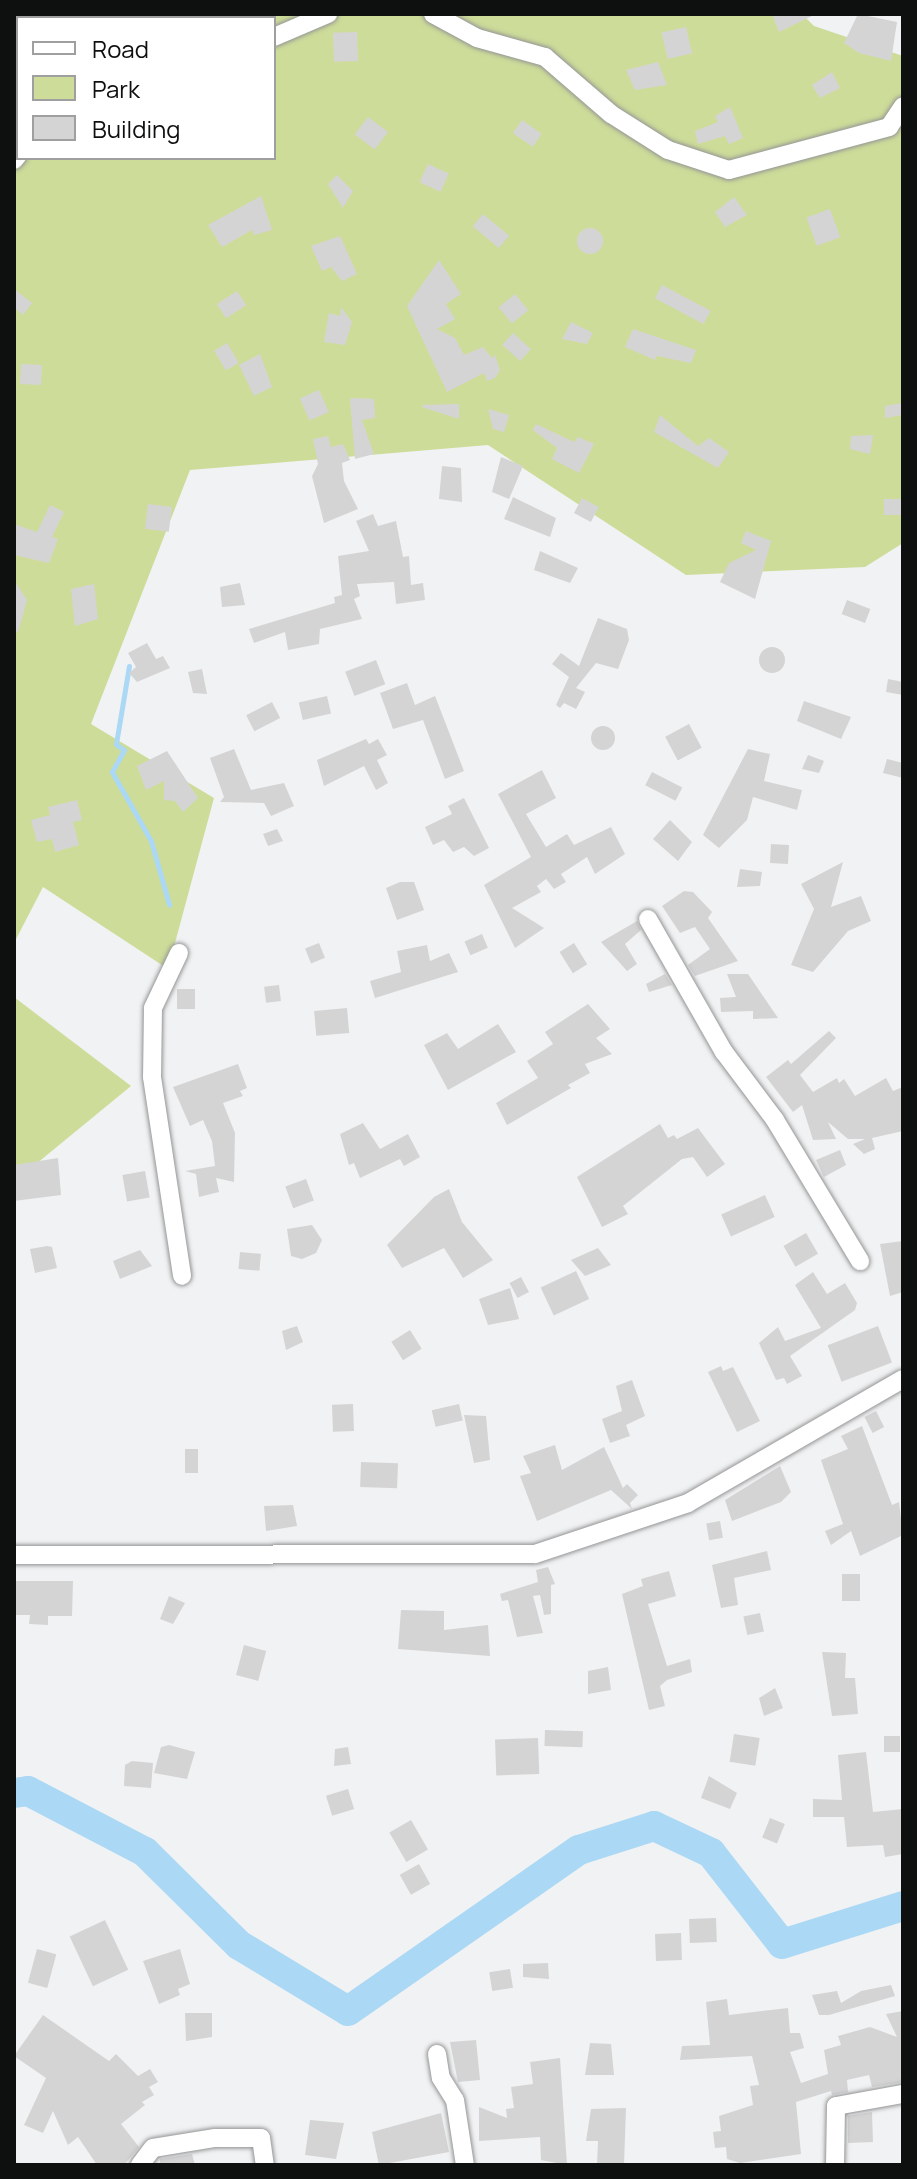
<!DOCTYPE html>
<style>
body{margin:0}
#map{position:relative;width:917px;height:2179px;overflow:hidden;background:#f1f2f3;font-family:Manrope,sans-serif}
div>[style]{position:absolute}
.green>*{inset:0;background:#cddc99}
.stream>*{height:5px;margin:-2.5px;padding:0 2.5px;transform-origin:2.5px;border-radius:2.5px;background:#abd8f5}
.river>*{height:30px;margin:-15px;padding:0 15px;transform-origin:15px;border-radius:15px;background:#abd8f5}
.building>*{inset:0;background:#d5d4d5;transform-origin:0 0}
.round{border-radius:50%}
.roads{filter:drop-shadow(0 0 2px #949596) drop-shadow(0 0 2px #949596)}
.street>*{height:18px;margin:-9px;padding:0 9px;transform-origin:9px;border-radius:9px;background:#fff}
span{translate:-50% -50%;white-space:nowrap;text-align:center;line-height:1.15;-webkit-text-stroke:8px #fff;paint-order:stroke}
.frame{position:absolute;inset:0;border:16px solid #0e0f0f;pointer-events:none}
.legend{position:absolute;left:16px;top:16px;width:260px;height:144px;box-sizing:border-box;background:#fff;border:2px solid #9f9f9f;margin:0;padding:10px 14px;list-style:none;font-size:24px;color:#0e0f0f}
.legend li{display:flex;align-items:center;gap:16px;height:40px}
.legend b{width:40px;border:2px solid #9f9f9f}
</style>
<div id="map">
<div class="green">
<i style="clip-path:polygon(evenodd,14px 14px,802px 14px,814px 26px,903px 56px,903px 543px,865px 567px,686px 575px,488px 445px,190px 470px,91px 724px,214px 798px,168px 969px,43px 887px,14px 943px,14px 14px,18px 18px,274px 18px,274px 158px,18px 158px,18px 18px)"></i>
<i style="clip-path:polygon(14px 997px,131px 1086px,14px 1182px)"></i>
</div>
<div class="stream">
<i style="left:129px;top:666px;width:79px;rotate:99.5deg"></i>
<i style="left:116px;top:744px;width:10px;rotate:37deg"></i>
<i style="left:124px;top:750px;width:25px;rotate:119deg"></i>
<i style="left:112px;top:772px;width:79px;rotate:60.5deg"></i>
<i style="left:151px;top:841px;width:66px;rotate:74.1deg"></i>
</div>
<div class="river">
<i style="left:14px;top:1793px;width:14px;rotate:-8deg"></i>
<i style="left:28px;top:1791px;width:132px;rotate:27.5deg"></i>
<i style="left:145px;top:1852px;width:132px;rotate:44.7deg"></i>
<i style="left:239px;top:1945px;width:127px;rotate:31.2deg"></i>
<i style="left:348px;top:2011px;width:282px;rotate:-34.9deg"></i>
<i style="left:579px;top:1850px;width:79px;rotate:-17.7deg"></i>
<i style="left:654px;top:1826px;width:63px;rotate:25.3deg"></i>
<i style="left:711px;top:1853px;width:115px;rotate:52deg"></i>
<i style="left:782px;top:1944px;width:127px;rotate:-17.4deg"></i>
</div>
<div class="building">
<i style="clip-path:polygon(772px 14px,816px 14px,779px 32px)"></i>
<i style="clip-path:polygon(858px 14px,897px 22px,891px 61px,859px 53px,844px 43px)"></i>
<i style="left:686px;top:27px;width:27px;height:25px;rotate:77deg"></i>
<i style="left:357px;top:32px;width:29px;height:24px;rotate:88deg"></i>
<i style="clip-path:polygon(658px 62px,667px 85px,635px 90px,626px 70px)"></i>
<i style="clip-path:polygon(832px 72px,840px 88px,820px 98px,812px 85px)"></i>
<i style="clip-path:polygon(730px 107px,743px 138px,729px 144px,725px 136px,698px 144px,695px 131px,718px 122px,715px 116px)"></i>
<i style="left:368px;top:117px;width:25px;height:22px;rotate:37deg"></i>
<i style="left:522px;top:120px;width:24px;height:16px;rotate:35deg"></i>
<i style="left:428px;top:164px;width:23px;height:20px;rotate:25deg"></i>
<i style="clip-path:polygon(337px 175px,353px 191px,343px 208px,328px 184px)"></i>
<i style="clip-path:polygon(261px 196px,272px 230px,254px 235px,252px 230px,222px 247px,208px 225px)"></i>
<i style="clip-path:polygon(734px 197px,747px 215px,725px 227px,715px 212px)"></i>
<i style="left:830px;top:209px;width:30px;height:25px;rotate:70deg"></i>
<i style="left:483px;top:214px;width:34px;height:16px;rotate:40deg"></i>
<i class="round" style="left:577px;top:228px;width:26px;height:26px"></i>
<i style="clip-path:polygon(340px 236px,357px 274px,342px 281px,331px 267px,322px 271px,311px 246px)"></i>
<i style="clip-path:polygon(439px 260px,461px 294px,446px 304px,455px 319px,437px 329px,455px 338px,464px 355px,483px 347px,492px 358px,495px 355px,500px 370px,495px 378px,487px 381px,484px 373px,447px 392px,407px 306px)"></i>
<i style="left:662px;top:285px;width:55px;height:15px;rotate:28deg"></i>
<i style="clip-path:polygon(14px 289px,32px 303px,23px 315px,14px 307px)"></i>
<i style="left:237px;top:291px;width:17px;height:24px;rotate:57deg"></i>
<i style="left:515px;top:294px;width:21px;height:21px;rotate:51deg"></i>
<i style="clip-path:polygon(341px 307px,352px 322px,345px 345px,324px 342px,329px 313px,340px 316px)"></i>
<i style="clip-path:polygon(571px 322px,593px 333px,587px 344px,562px 339px)"></i>
<i style="clip-path:polygon(633px 329px,696px 350px,691px 363px,657px 356px,655px 360px,625px 347px)"></i>
<i style="left:513px;top:333px;width:24px;height:16px;rotate:42deg"></i>
<i style="left:227px;top:343px;width:23px;height:15px;rotate:59deg"></i>
<i style="clip-path:polygon(260px 354px,272px 387px,254px 396px,239px 365px)"></i>
<i style="left:21px;top:364px;width:21px;height:20px;rotate:3deg"></i>
<i style="left:319px;top:390px;width:24px;height:21px;rotate:66deg"></i>
<i style="clip-path:polygon(354px 398px,374px 399px,375px 418px,362px 420px,374px 454px,355px 459px,350px 399px)"></i>
<i style="clip-path:polygon(903px 403px,903px 415px,885px 418px,885px 406px)"></i>
<i style="clip-path:polygon(459px 404px,459px 419px,422px 407px,422px 405px)"></i>
<i style="clip-path:polygon(488px 409px,509px 415px,504px 432px,493px 429px)"></i>
<i style="clip-path:polygon(660px 415px,698px 446px,709px 438px,729px 452px,718px 468px,654px 432px)"></i>
<i style="clip-path:polygon(536px 424px,574px 442px,578px 437px,594px 444px,579px 473px,552px 459px,557px 448px,533px 430px)"></i>
<i style="clip-path:polygon(873px 435px,870px 454px,850px 449px,851px 436px)"></i>
<i style="clip-path:polygon(328px 436px,331px 447px,343px 444px,350px 460px,342px 463px,344px 481px,358px 509px,324px 523px,312px 476px,318px 464px,313px 439px)"></i>
<i style="clip-path:polygon(501px 457px,523px 466px,509px 499px,492px 492px)"></i>
<i style="clip-path:polygon(442px 466px,461px 468px,462px 502px,439px 499px)"></i>
<i style="clip-path:polygon(513px 497px,556px 518px,550px 537px,504px 519px)"></i>
<i style="left:582px;top:498px;width:19px;height:17px;rotate:28deg"></i>
<i style="left:903px;top:499px;width:16px;height:19px;rotate:90deg"></i>
<i style="left:148px;top:504px;width:24px;height:25px;rotate:7deg"></i>
<i style="clip-path:polygon(50px 505px,64px 512px,52px 537px,58px 539px,49px 563px,14px 555px,14px 524px,37px 532px)"></i>
<i style="clip-path:polygon(373px 514px,378px 526px,396px 521px,403px 557px,409px 556px,411px 585px,423px 583px,425px 600px,396px 604px,394px 582px,357px 584px,360px 596px,354px 599px,362px 619px,320px 629px,319px 644px,288px 650px,285px 632px,254px 643px,249px 629px,335px 603px,334px 597px,342px 595px,338px 556px,369px 551px,356px 521px)"></i>
<i style="clip-path:polygon(746px 531px,771px 541px,755px 599px,720px 582px,729px 563px,756px 550px,741px 543px)"></i>
<i style="clip-path:polygon(540px 551px,578px 568px,570px 583px,534px 570px)"></i>
<i style="clip-path:polygon(14px 580px,27px 600px,18px 632px,14px 631px)"></i>
<i style="clip-path:polygon(240px 583px,245px 605px,222px 607px,220px 587px)"></i>
<i style="clip-path:polygon(94px 584px,98px 619px,75px 626px,71px 589px)"></i>
<i style="left:847px;top:600px;width:25px;height:15px;rotate:21deg"></i>
<i style="clip-path:polygon(598px 618px,627px 629px,629px 640px,618px 669px,596px 663px,576px 688px,585px 692px,576px 709px,564px 703px,560px 708px,556px 705px,569px 677px,552px 664px,561px 653px,579px 666px)"></i>
<i style="clip-path:polygon(147px 643px,156px 659px,163px 656px,170px 668px,137px 682px,129px 673px,136px 667px,128px 653px)"></i>
<i class="round" style="left:759px;top:647px;width:26px;height:26px"></i>
<i style="left:376px;top:660px;width:26px;height:33px;rotate:69deg"></i>
<i style="clip-path:polygon(202px 669px,207px 694px,193px 693px,188px 672px)"></i>
<i style="clip-path:polygon(888px 679px,903px 682px,903px 695px,886px 692px)"></i>
<i style="clip-path:polygon(407px 683px,415px 705px,435px 696px,464px 771px,445px 779px,423px 720px,393px 729px,380px 693px)"></i>
<i style="left:327px;top:696px;width:18px;height:29px;rotate:77deg"></i>
<i style="clip-path:polygon(804px 701px,851px 717px,841px 739px,797px 721px)"></i>
<i style="left:272px;top:702px;width:18px;height:29px;rotate:63deg"></i>
<i style="left:689px;top:724px;width:27px;height:27px;rotate:62deg"></i>
<i class="round" style="left:591px;top:726px;width:24px;height:24px"></i>
<i style="clip-path:polygon(366px 739px,369px 744px,378px 739px,387px 755px,377px 760px,388px 783px,376px 790px,364px 766px,324px 786px,317px 760px)"></i>
<i style="clip-path:polygon(234px 749px,251px 790px,284px 783px,294px 806px,271px 816px,264px 803px,220px 802px,224px 797px,210px 758px)"></i>
<i style="clip-path:polygon(748px 749px,770px 754px,764px 781px,802px 790px,797px 810px,753px 797px,747px 820px,719px 848px,703px 835px)"></i>
<i style="clip-path:polygon(167px 751px,198px 798px,183px 812px,175px 801px,164px 800px,164px 781px,146px 790px,137px 766px)"></i>
<i style="clip-path:polygon(808px 755px,824px 761px,819px 773px,802px 769px)"></i>
<i style="clip-path:polygon(887px 759px,903px 763px,903px 778px,883px 773px)"></i>
<i style="clip-path:polygon(542px 770px,556px 798px,526px 814px,546px 847px,567px 834px,574px 845px,611px 827px,625px 854px,595px 874px,587px 857px,561px 874px,566px 882px,554px 889px,546px 879px,537px 886px,541px 892px,512px 908px,544px 928px,515px 948px,484px 885px,531px 857px,498px 794px)"></i>
<i style="left:652px;top:772px;width:34px;height:15px;rotate:27deg"></i>
<i style="clip-path:polygon(464px 798px,489px 848px,474px 856px,464px 847px,453px 852px,444px 840px,433px 845px,425px 827px,452px 814px,448px 806px)"></i>
<i style="clip-path:polygon(77px 800px,82px 820px,73px 822px,79px 845px,55px 852px,52px 839px,37px 842px,31px 820px,50px 815px,48px 807px)"></i>
<i style="clip-path:polygon(670px 820px,692px 842px,678px 861px,653px 839px)"></i>
<i style="clip-path:polygon(277px 829px,283px 841px,268px 846px,263px 834px)"></i>
<i style="left:771px;top:844px;width:18px;height:19px;rotate:3deg"></i>
<i style="clip-path:polygon(843px 862px,831px 907px,861px 896px,871px 921px,848px 931px,813px 972px,791px 965px,814px 909px,801px 884px)"></i>
<i style="clip-path:polygon(740px 869px,762px 872px,760px 886px,737px 887px)"></i>
<i style="clip-path:polygon(400px 882px,414px 882px,424px 910px,397px 920px,386px 888px)"></i>
<i style="clip-path:polygon(684px 891px,693px 892px,712px 912px,708px 918px,738px 961px,695px 976px,688px 965px,710px 949px,695px 927px,680px 933px,662px 906px)"></i>
<i style="clip-path:polygon(637px 921px,641px 930px,625px 944px,637px 964px,627px 971px,601px 942px)"></i>
<i style="left:482px;top:934px;width:15px;height:19px;rotate:67deg"></i>
<i style="left:319px;top:943px;width:16px;height:15px;rotate:68deg"></i>
<i style="left:574px;top:943px;width:25px;height:17px;rotate:58deg"></i>
<i style="clip-path:polygon(427px 945px,430px 961px,449px 953px,458px 972px,375px 998px,370px 981px,401px 972px,397px 951px)"></i>
<i style="clip-path:polygon(665px 974px,672px 985px,649px 992px,646px 984px)"></i>
<i style="clip-path:polygon(727px 974px,748px 974px,778px 1018px,753px 1019px,753px 1011px,721px 1012px,720px 998px,736px 997px)"></i>
<i style="left:279px;top:985px;width:16px;height:15px;rotate:83deg"></i>
<i style="left:177px;top:989px;width:18px;height:20px"></i>
<i style="clip-path:polygon(588px 1004px,610px 1029px,596px 1038px,612px 1054px,585px 1064px,590px 1073px,568px 1085px,571px 1088px,507px 1125px,496px 1103px,538px 1078px,527px 1061px,553px 1044px,545px 1032px)"></i>
<i style="left:347px;top:1008px;width:25px;height:33px;rotate:85deg"></i>
<i style="clip-path:polygon(498px 1024px,516px 1052px,448px 1090px,424px 1045px,447px 1033px,458px 1049px)"></i>
<i style="clip-path:polygon(829px 1031px,836px 1038px,800px 1075px,813px 1092px,837px 1078px,839px 1083px,844px 1079px,855px 1096px,886px 1078px,893px 1091px,903px 1087px,903px 1131px,872px 1138px,875px 1149px,864px 1154px,853px 1144px,865px 1139px,848px 1139px,828px 1122px,836px 1139px,813px 1140px,802px 1105px,793px 1112px,766px 1077px,788px 1060px,791px 1064px)"></i>
<i style="clip-path:polygon(238px 1064px,247px 1088px,240px 1091px,243px 1096px,223px 1103px,235px 1133px,234px 1182px,216px 1178px,219px 1192px,199px 1197px,196px 1174px,185px 1171px,215px 1166px,212px 1141px,203px 1120px,190px 1126px,173px 1087px)"></i>
<i style="clip-path:polygon(363px 1123px,380px 1149px,408px 1134px,420px 1157px,404px 1166px,400px 1159px,360px 1178px,354px 1163px,349px 1165px,340px 1134px)"></i>
<i style="clip-path:polygon(660px 1124px,668px 1138px,674px 1135px,677px 1139px,698px 1128px,725px 1164px,707px 1177px,693px 1157px,682px 1159px,623px 1206px,628px 1214px,602px 1227px,577px 1177px)"></i>
<i style="clip-path:polygon(840px 1150px,846px 1165px,824px 1177px,816px 1160px)"></i>
<i style="clip-path:polygon(58px 1158px,61px 1195px,14px 1201px,14px 1165px)"></i>
<i style="left:145px;top:1171px;width:27px;height:23px;rotate:80deg"></i>
<i style="left:306px;top:1179px;width:23px;height:22px;rotate:70deg"></i>
<i style="clip-path:polygon(449px 1189px,462px 1222px,493px 1260px,463px 1278px,444px 1248px,402px 1268px,387px 1245px,434px 1197px)"></i>
<i style="left:765px;top:1195px;width:24px;height:48px;rotate:66deg"></i>
<i style="clip-path:polygon(312px 1225px,322px 1240px,316px 1253px,302px 1259px,291px 1256px,287px 1229px)"></i>
<i style="left:806px;top:1233px;width:24px;height:26px;rotate:60deg"></i>
<i style="clip-path:polygon(903px 1241px,903px 1292px,890px 1296px,880px 1244px)"></i>
<i style="clip-path:polygon(47px 1246px,52px 1247px,57px 1268px,35px 1273px,30px 1249px)"></i>
<i style="clip-path:polygon(598px 1248px,611px 1265px,585px 1276px,571px 1260px)"></i>
<i style="clip-path:polygon(140px 1250px,152px 1266px,120px 1279px,113px 1261px)"></i>
<i style="left:240px;top:1252px;width:21px;height:17px;rotate:5deg"></i>
<i style="left:576px;top:1271px;width:31px;height:39px;rotate:65deg"></i>
<i style="clip-path:polygon(813px 1272px,827px 1294px,845px 1283px,857px 1303px,855px 1310px,790px 1356px,802px 1376px,787px 1384px,784px 1378px,776px 1380px,759px 1343px,778px 1327px,785px 1341px,821px 1328px,795px 1285px)"></i>
<i style="left:521px;top:1277px;width:17px;height:13px;rotate:62deg"></i>
<i style="clip-path:polygon(510px 1288px,519px 1319px,488px 1325px,479px 1299px)"></i>
<i style="clip-path:polygon(297px 1326px,303px 1342px,286px 1350px,282px 1331px)"></i>
<i style="left:878px;top:1326px;width:39px;height:54px;rotate:69deg"></i>
<i style="left:410px;top:1330px;width:22px;height:22px;rotate:58deg"></i>
<i style="clip-path:polygon(721px 1366px,723px 1371px,733px 1367px,760px 1421px,737px 1432px,708px 1372px)"></i>
<i style="clip-path:polygon(632px 1380px,645px 1416px,626px 1425px,630px 1436px,610px 1443px,602px 1419px,622px 1411px,616px 1386px)"></i>
<i style="left:353px;top:1404px;width:27px;height:21px;rotate:88deg"></i>
<i style="left:459px;top:1404px;width:17px;height:28px;rotate:77deg"></i>
<i style="left:876px;top:1411px;width:18px;height:13px;rotate:63deg"></i>
<i style="clip-path:polygon(464px 1415px,486px 1416px,490px 1460px,474px 1463px)"></i>
<i style="clip-path:polygon(862px 1426px,892px 1505px,899px 1502px,903px 1535px,860px 1556px,851px 1531px,831px 1545px,825px 1531px,843px 1524px,821px 1460px,848px 1449px,841px 1436px)"></i>
<i style="clip-path:polygon(555px 1445px,562px 1470px,604px 1447px,623px 1488px,627px 1484px,638px 1495px,630px 1503px,632px 1509px,611px 1490px,537px 1521px,520px 1476px,531px 1473px,523px 1456px)"></i>
<i style="left:185px;top:1449px;width:13px;height:24px"></i>
<i style="left:361px;top:1462px;width:37px;height:25px;rotate:2deg"></i>
<i style="clip-path:polygon(780px 1466px,791px 1492px,781px 1502px,732px 1521px,725px 1500px)"></i>
<i style="clip-path:polygon(293px 1505px,297px 1526px,266px 1531px,264px 1506px)"></i>
<i style="left:720px;top:1521px;width:17px;height:14px;rotate:80deg"></i>
<i style="clip-path:polygon(767px 1551px,771px 1570px,734px 1578px,738px 1605px,721px 1608px,712px 1565px)"></i>
<i style="clip-path:polygon(548px 1567px,555px 1584px,551px 1585px,551px 1614px,544px 1615px,540px 1595px,533px 1596px,543px 1633px,517px 1637px,508px 1600px,502px 1601px,500px 1594px,538px 1582px,536px 1570px)"></i>
<i style="clip-path:polygon(669px 1571px,676px 1596px,648px 1604px,667px 1666px,690px 1659px,692px 1672px,667px 1680px,660px 1686px,665px 1706px,649px 1710px,622px 1594px,643px 1586px,641px 1579px)"></i>
<i style="left:842px;top:1574px;width:18px;height:27px"></i>
<i style="clip-path:polygon(14px 1581px,73px 1581px,72px 1616px,48px 1616px,48px 1625px,29px 1624px,30px 1615px,14px 1615px)"></i>
<i style="clip-path:polygon(169px 1596px,185px 1603px,173px 1624px,160px 1619px)"></i>
<i style="clip-path:polygon(401px 1610px,444px 1611px,444px 1630px,488px 1625px,490px 1656px,398px 1649px)"></i>
<i style="left:760px;top:1613px;width:19px;height:17px;rotate:78deg"></i>
<i style="left:244px;top:1645px;width:23px;height:31px;rotate:15deg"></i>
<i style="clip-path:polygon(822px 1652px,846px 1653px,845px 1678px,855px 1678px,858px 1714px,832px 1716px)"></i>
<i style="clip-path:polygon(608px 1667px,611px 1690px,588px 1694px,588px 1671px)"></i>
<i style="clip-path:polygon(775px 1688px,783px 1708px,764px 1716px,759px 1698px)"></i>
<i style="left:545px;top:1730px;width:38px;height:16px;rotate:2deg"></i>
<i style="left:734px;top:1734px;width:26px;height:28px;rotate:9deg"></i>
<i style="left:884px;top:1736px;width:16px;height:16px"></i>
<i style="left:538px;top:1738px;width:36px;height:43px;rotate:88deg"></i>
<i style="clip-path:polygon(169px 1745px,195px 1752px,187px 1779px,154px 1773px,161px 1747px)"></i>
<i style="clip-path:polygon(348px 1747px,351px 1764px,334px 1766px,335px 1749px)"></i>
<i style="clip-path:polygon(866px 1752px,873px 1812px,903px 1809px,903px 1854px,885px 1857px,883px 1845px,847px 1847px,844px 1817px,813px 1817px,813px 1799px,842px 1800px,838px 1755px)"></i>
<i style="clip-path:polygon(132px 1761px,153px 1763px,151px 1788px,124px 1786px,125px 1765px)"></i>
<i style="clip-path:polygon(709px 1776px,737px 1793px,730px 1809px,701px 1798px)"></i>
<i style="left:348px;top:1789px;width:21px;height:23px;rotate:73deg"></i>
<i style="left:770px;top:1818px;width:16px;height:21px;rotate:22deg"></i>
<i style="left:411px;top:1820px;width:34px;height:25px;rotate:60deg"></i>
<i style="left:419px;top:1864px;width:23px;height:22px;rotate:61deg"></i>
<i style="left:716px;top:1918px;width:24px;height:27px;rotate:88deg"></i>
<i style="left:105px;top:1920px;width:55px;height:39px;rotate:65deg"></i>
<i style="left:681px;top:1933px;width:27px;height:26px;rotate:88deg"></i>
<i style="left:37px;top:1949px;width:20px;height:35px;rotate:15deg"></i>
<i style="clip-path:polygon(180px 1949px,190px 1984px,178px 1989px,180px 1995px,159px 2004px,143px 1961px)"></i>
<i style="clip-path:polygon(548px 1963px,549px 1979px,523px 1977px,523px 1964px)"></i>
<i style="left:510px;top:1969px;width:19px;height:21px;rotate:81deg"></i>
<i style="clip-path:polygon(891px 1985px,895px 1996px,829px 2015px,819px 2015px,812px 1995px,837px 1991px,841px 2003px,861px 1991px)"></i>
<i style="clip-path:polygon(727px 1999px,729px 2015px,788px 2008px,790px 2033px,800px 2033px,804px 2048px,790px 2052px,801px 2083px,828px 2074px,824px 2050px,841px 2045px,838px 2036px,870px 2027px,897px 2037px,886px 2014px,903px 2011px,903px 2082px,872px 2087px,869px 2075px,847px 2080px,848px 2092px,832px 2095px,831px 2091px,796px 2102px,801px 2154px,740px 2163px,727px 2159px,726px 2147px,715px 2148px,713px 2132px,721px 2131px,719px 2116px,753px 2105px,750px 2086px,759px 2085px,752px 2056px,680px 2060px,682px 2046px,710px 2045px,706px 2002px)"></i>
<i style="clip-path:polygon(185px 2013px,212px 2013px,212px 2037px,186px 2041px)"></i>
<i style="clip-path:polygon(43px 2015px,109px 2061px,116px 2054px,138px 2076px,150px 2069px,158px 2082px,149px 2087px,154px 2095px,142px 2102px,145px 2105px,121px 2124px,139px 2147px,124px 2165px,97px 2165px,78px 2137px,68px 2145px,53px 2111px,43px 2133px,24px 2125px,46px 2078px,14px 2056px)"></i>
<i style="clip-path:polygon(476px 2040px,480px 2080px,458px 2082px,450px 2042px)"></i>
<i style="clip-path:polygon(590px 2043px,611px 2044px,614px 2075px,585px 2075px)"></i>
<i style="clip-path:polygon(560px 2058px,567px 2165px,541px 2160px,540px 2137px,479px 2141px,479px 2107px,507px 2118px,506px 2109px,514px 2108px,511px 2087px,533px 2084px,530px 2062px)"></i>
<i style="clip-path:polygon(626px 2108px,624px 2165px,597px 2165px,598px 2141px,586px 2141px,591px 2109px)"></i>
<i style="clip-path:polygon(872px 2112px,873px 2142px,848px 2143px,848px 2116px)"></i>
<i style="clip-path:polygon(441px 2113px,449px 2152px,379px 2165px,372px 2132px)"></i>
<i style="clip-path:polygon(310px 2120px,344px 2123px,336px 2159px,305px 2155px)"></i>
<i style="clip-path:polygon(192px 2154px,195px 2165px,160px 2165px,160px 2159px)"></i>
</div>
<div class="roads">
<div class="street">
<i style="left:433px;top:14px;width:50px;rotate:28.6deg"></i>
<i style="left:477px;top:38px;width:71px;rotate:15.6deg"></i>
<i style="left:545px;top:57px;width:87px;rotate:40.8deg"></i>
<i style="left:611px;top:114px;width:67px;rotate:32.3deg"></i>
<i style="left:668px;top:150px;width:64px;rotate:18.2deg"></i>
<i style="left:729px;top:170px;width:166px;rotate:-15deg"></i>
<i style="left:889px;top:127px;width:25px;rotate:-56deg"></i>
<i style="left:274px;top:37px;width:59px;rotate:-23.1deg"></i>
<i style="left:14px;top:160px;width:6px;rotate:-51deg"></i>
<i style="left:648px;top:919px;width:153px;rotate:60.3deg"></i>
<i style="left:724px;top:1052px;width:85px;rotate:53.1deg"></i>
<i style="left:775px;top:1120px;width:165px;rotate:58.9deg"></i>
<i style="left:179px;top:953px;width:61px;rotate:115.3deg"></i>
<i style="left:153px;top:1008px;width:69px;rotate:90.8deg"></i>
<i style="left:152px;top:1077px;width:201px;rotate:81.4deg"></i>
<i style="left:14px;top:1555px;width:521px;rotate:-0.11deg"></i>
<i style="left:535px;top:1554px;width:161px;rotate:-18.4deg"></i>
<i style="left:688px;top:1503px;width:248px;rotate:-30deg"></i>
<i style="left:437px;top:2054px;width:24px;rotate:81deg"></i>
<i style="left:441px;top:2078px;width:26px;rotate:58deg"></i>
<i style="left:455px;top:2100px;width:66px;rotate:81.3deg"></i>
<i style="left:140px;top:2165px;width:21px;rotate:-53deg"></i>
<i style="left:153px;top:2148px;width:63px;rotate:-9.2deg"></i>
<i style="left:215px;top:2138px;width:46px"></i>
<i style="left:261px;top:2138px;width:27px;rotate:82deg"></i>
<i style="left:835px;top:2165px;width:59px;rotate:-89deg"></i>
<i style="left:836px;top:2106px;width:68px;rotate:-10.2deg"></i>
</div>
</div>
<div class="frame"></div>
<ul class="legend">
<li><b style="height:10px;background:#fff"></b>Road</li>
<li><b style="height:22px;background:#cddc99"></b>Park</li>
<li><b style="height:22px;background:#d5d4d5"></b>Building</li>
</ul>
</div>
